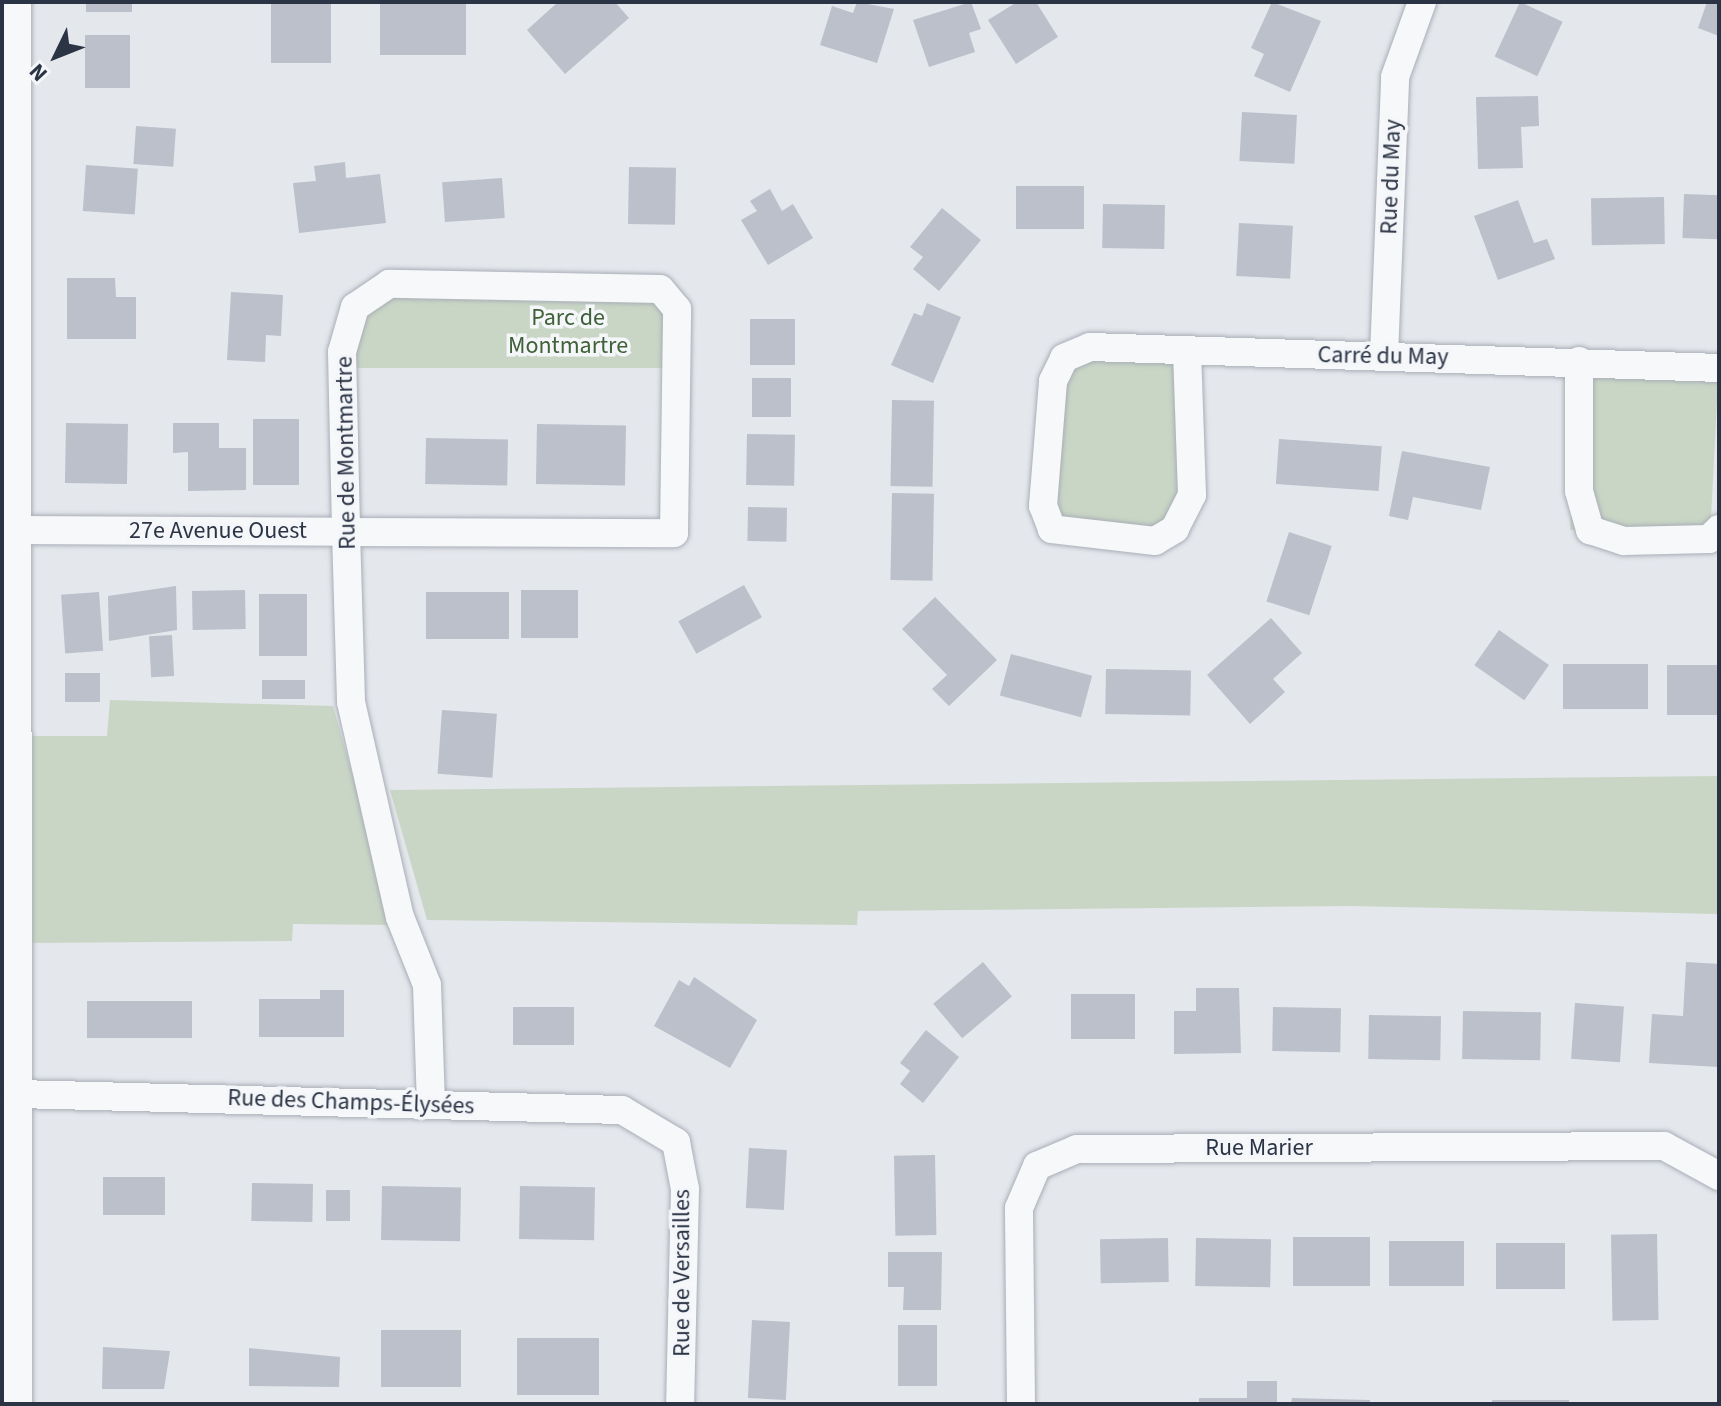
<!DOCTYPE html>
<meta charset="utf-8">
<style>
body{margin:0}
#map{position:relative;width:1721px;height:1406px;overflow:hidden;background:#e4e7ec;font-family:"Source Sans 3",sans-serif}
div>[style]{position:absolute}
.green>*{inset:0;background:#c9d6c5;transform-origin:0 0}
.building>*{inset:0;background:#bbc0ca;transform-origin:0 0}
.roads{filter:drop-shadow(0 0 2px #a9aeb7) drop-shadow(0 0 2px #a9aeb7)}
.street>*{height:28px;margin:-14px;padding:0 14px;transform-origin:14px;border-radius:14px;background:#f7f8fa}
span{translate:-50% -50%;white-space:nowrap;text-align:center;line-height:1.15;-webkit-text-stroke:7px #f4f6f9;paint-order:stroke}
.street-label{font-size:24px;color:#2b3445}
.park-label{font-size:24px;color:#3f6138}
.frame{position:absolute;inset:0;border:4px solid #2b3445;pointer-events:none}
.north{position:absolute;left:16px;top:16px;width:80px;height:80px;-webkit-text-stroke:6px #f4f6f9;paint-order:stroke;rotate:227deg;font-size:22px;font-weight:700;line-height:32px;text-align:center;color:#2b3445}
.north::after{content:'';display:block;margin:auto;width:28px;height:36px;background:#2b3445;clip-path:polygon(50% 0,100% 100%,50% 72%,0 100%)}
</style>
<div id="map">
<div class="green">
<i style="clip-path:polygon(390px 293px,660px 297px,672px 316px,673px 368px,348px 368px,361px 311px)"></i>
<i style="clip-path:polygon(1187px 351px,1192px 495px,1175px 529px,1052px 529px,1064px 358px)"></i>
<i style="left:1579px;top:361px;width:140px;height:169px;rotate:3deg"></i>
<i style="clip-path:polygon(110px 700px,333px 706px,395px 925px,293px 924px,292px 941px,29px 943px,30px 736px,107px 736px)"></i>
<i style="clip-path:polygon(1719px 776px,1719px 914px,1351px 906px,858px 911px,857px 925px,427px 920px,390px 790px)"></i>
</div>
<div class="building">
<i style="left:86px;top:2px;width:46px;height:10px"></i>
<i style="left:271px;top:2px;width:60px;height:61px"></i>
<i style="left:380px;top:2px;width:86px;height:53px"></i>
<i style="clip-path:polygon(558px 2px,615px 2px,629px 18px,565px 74px,527px 30px)"></i>
<i style="clip-path:polygon(857px 2px,894px 9px,877px 63px,820px 45px,832px 6px,853px 13px)"></i>
<i style="clip-path:polygon(971px 2px,981px 29px,969px 33px,975px 52px,929px 67px,913px 20px)"></i>
<i style="clip-path:polygon(1017px 2px,1036px 2px,1058px 37px,1016px 64px,988px 20px)"></i>
<i style="clip-path:polygon(1272px 2px,1321px 21px,1290px 92px,1254px 76px,1264px 54px,1251px 48px)"></i>
<i style="left:1520px;top:2px;width:47px;height:60px;rotate:25deg"></i>
<i style="clip-path:polygon(1707px 2px,1719px 2px,1719px 36px,1698px 28px)"></i>
<i style="left:85px;top:35px;width:45px;height:53px"></i>
<i style="clip-path:polygon(1538px 96px,1539px 126px,1521px 127px,1523px 168px,1478px 169px,1476px 97px)"></i>
<i style="left:1242px;top:112px;width:55px;height:49px;rotate:3deg"></i>
<i style="left:136px;top:126px;width:40px;height:38px;rotate:4deg"></i>
<i style="clip-path:polygon(345px 162px,346px 178px,380px 174px,386px 223px,299px 233px,293px 183px,316px 181px,314px 166px)"></i>
<i style="left:86px;top:165px;width:52px;height:46px;rotate:4deg"></i>
<i style="left:629px;top:167px;width:47px;height:57px;rotate:1deg"></i>
<i style="left:502px;top:178px;width:40px;height:60px;rotate:86deg"></i>
<i style="left:1016px;top:186px;width:68px;height:43px"></i>
<i style="clip-path:polygon(770px 189px,782px 211px,793px 204px,813px 238px,768px 265px,741px 220px,757px 211px,750px 201px)"></i>
<i style="left:1684px;top:194px;width:35px;height:44px;rotate:2deg"></i>
<i style="left:1664px;top:197px;width:47px;height:73px;rotate:89deg"></i>
<i style="clip-path:polygon(1518px 200px,1534px 243px,1547px 239px,1555px 259px,1498px 280px,1474px 216px)"></i>
<i style="left:1103px;top:204px;width:62px;height:44px;rotate:1deg"></i>
<i style="clip-path:polygon(942px 208px,981px 240px,939px 291px,913px 269px,923px 257px,910px 247px)"></i>
<i style="left:1239px;top:223px;width:54px;height:53px;rotate:3deg"></i>
<i style="clip-path:polygon(67px 278px,115px 278px,116px 297px,136px 297px,136px 339px,67px 339px)"></i>
<i style="clip-path:polygon(231px 292px,283px 295px,281px 336px,266px 335px,265px 362px,227px 360px)"></i>
<i style="clip-path:polygon(927px 303px,961px 317px,933px 383px,891px 365px,914px 313px,922px 316px)"></i>
<i style="left:750px;top:319px;width:45px;height:46px"></i>
<i style="left:752px;top:378px;width:39px;height:39px"></i>
<i style="left:892px;top:400px;width:42px;height:86px;rotate:1deg"></i>
<i style="left:253px;top:419px;width:46px;height:66px"></i>
<i style="left:66px;top:423px;width:62px;height:60px;rotate:1deg"></i>
<i style="clip-path:polygon(173px 423px,219px 423px,219px 448px,246px 448px,246px 490px,188px 491px,188px 452px,173px 453px)"></i>
<i style="left:537px;top:424px;width:89px;height:60px;rotate:1deg"></i>
<i style="left:747px;top:434px;width:48px;height:51px;rotate:1deg"></i>
<i style="left:426px;top:438px;width:82px;height:46px;rotate:1deg"></i>
<i style="left:1279px;top:439px;width:103px;height:45px;rotate:4deg"></i>
<i style="clip-path:polygon(1402px 451px,1490px 467px,1481px 510px,1413px 497px,1408px 520px,1389px 516px)"></i>
<i style="left:892px;top:493px;width:42px;height:87px;rotate:1deg"></i>
<i style="left:748px;top:507px;width:39px;height:34px;rotate:1deg"></i>
<i style="left:1289px;top:532px;width:45px;height:73px;rotate:18deg"></i>
<i style="left:744px;top:585px;width:37px;height:75px;rotate:61deg"></i>
<i style="clip-path:polygon(176px 586px,177px 630px,109px 641px,108px 596px)"></i>
<i style="left:245px;top:590px;width:39px;height:53px;rotate:89deg"></i>
<i style="left:521px;top:590px;width:57px;height:48px"></i>
<i style="left:99px;top:592px;width:59px;height:38px;rotate:86deg"></i>
<i style="left:426px;top:592px;width:83px;height:47px"></i>
<i style="left:259px;top:594px;width:48px;height:62px"></i>
<i style="clip-path:polygon(935px 597px,997px 660px,949px 706px,932px 689px,947px 675px,902px 629px)"></i>
<i style="clip-path:polygon(1271px 618px,1302px 653px,1273px 679px,1285px 692px,1250px 724px,1207px 675px)"></i>
<i style="left:1499px;top:630px;width:61px;height:43px;rotate:35deg"></i>
<i style="left:172px;top:635px;width:41px;height:23px;rotate:87deg"></i>
<i style="left:1011px;top:654px;width:84px;height:43px;rotate:15deg"></i>
<i style="left:1563px;top:664px;width:85px;height:45px"></i>
<i style="left:1667px;top:665px;width:52px;height:50px"></i>
<i style="left:1106px;top:669px;width:85px;height:45px;rotate:1deg"></i>
<i style="left:65px;top:673px;width:35px;height:29px"></i>
<i style="left:305px;top:680px;width:19px;height:43px;rotate:90deg"></i>
<i style="left:442px;top:710px;width:55px;height:64px;rotate:4deg"></i>
<i style="left:983px;top:962px;width:45px;height:65px;rotate:50deg"></i>
<i style="clip-path:polygon(1686px 962px,1719px 964px,1719px 1067px,1649px 1063px,1652px 1014px,1683px 1016px)"></i>
<i style="clip-path:polygon(694px 977px,757px 1020px,730px 1068px,654px 1026px,679px 980px,689px 986px)"></i>
<i style="clip-path:polygon(1196px 988px,1239px 988px,1241px 1053px,1174px 1054px,1174px 1011px,1196px 1011px)"></i>
<i style="clip-path:polygon(320px 990px,344px 990px,344px 1037px,259px 1037px,259px 999px,320px 999px)"></i>
<i style="left:1135px;top:994px;width:45px;height:64px;rotate:90deg"></i>
<i style="left:87px;top:1001px;width:105px;height:37px"></i>
<i style="left:1575px;top:1003px;width:49px;height:56px;rotate:4deg"></i>
<i style="left:513px;top:1007px;width:61px;height:38px"></i>
<i style="left:1273px;top:1007px;width:68px;height:44px;rotate:1deg"></i>
<i style="left:1463px;top:1011px;width:78px;height:48px;rotate:1deg"></i>
<i style="left:1369px;top:1015px;width:72px;height:44px;rotate:1deg"></i>
<i style="clip-path:polygon(926px 1030px,959px 1057px,923px 1103px,900px 1084px,910px 1071px,900px 1063px)"></i>
<i style="left:749px;top:1148px;width:38px;height:60px;rotate:3deg"></i>
<i style="left:935px;top:1155px;width:80px;height:41px;rotate:89deg"></i>
<i style="left:103px;top:1177px;width:62px;height:38px"></i>
<i style="left:252px;top:1183px;width:61px;height:38px;rotate:1deg"></i>
<i style="left:382px;top:1186px;width:79px;height:54px;rotate:1deg"></i>
<i style="left:520px;top:1186px;width:75px;height:53px;rotate:1deg"></i>
<i style="left:326px;top:1190px;width:24px;height:31px"></i>
<i style="left:1657px;top:1234px;width:86px;height:46px;rotate:89deg"></i>
<i style="left:1293px;top:1237px;width:77px;height:49px"></i>
<i style="left:1168px;top:1238px;width:44px;height:68px;rotate:89deg"></i>
<i style="left:1196px;top:1238px;width:75px;height:48px;rotate:1deg"></i>
<i style="left:1389px;top:1241px;width:75px;height:45px"></i>
<i style="left:1496px;top:1243px;width:69px;height:46px"></i>
<i style="clip-path:polygon(888px 1252px,942px 1252px,941px 1310px,903px 1310px,904px 1287px,888px 1287px)"></i>
<i style="left:752px;top:1320px;width:38px;height:78px;rotate:3deg"></i>
<i style="left:898px;top:1325px;width:39px;height:61px"></i>
<i style="left:381px;top:1330px;width:80px;height:57px"></i>
<i style="left:517px;top:1338px;width:82px;height:57px"></i>
<i style="clip-path:polygon(103px 1347px,170px 1351px,164px 1389px,102px 1389px)"></i>
<i style="clip-path:polygon(249px 1348px,340px 1357px,339px 1387px,249px 1386px)"></i>
<i style="clip-path:polygon(1247px 1381px,1277px 1381px,1277px 1404px,1199px 1404px,1199px 1398px,1247px 1398px)"></i>
<i style="clip-path:polygon(1292px 1398px,1370px 1400px,1370px 1404px,1291px 1404px)"></i>
<i style="left:1492px;top:1400px;width:77px;height:4px"></i>
</div>
<div class="roads">
<div class="street">
<i style="left:17px;top:2px;width:1402px;rotate:89.96deg"></i>
<i style="left:1187px;top:351px;width:144px;rotate:88deg"></i>
<i style="left:1192px;top:495px;width:38px;rotate:117deg"></i>
<i style="left:1175px;top:529px;width:23px;rotate:149deg"></i>
<i style="left:1155px;top:541px;width:104px;rotate:-173.4deg"></i>
<i style="left:1052px;top:529px;width:25px;rotate:-111deg"></i>
<i style="left:1043px;top:506px;width:125px;rotate:-85.4deg"></i>
<i style="left:1053px;top:381px;width:25px;rotate:-64deg"></i>
<i style="left:1064px;top:358px;width:28px;rotate:-23deg"></i>
<i style="left:1090px;top:347px;width:629px;rotate:1.91deg"></i>
<i style="left:1384px;top:356px;width:279px;rotate:-87.7deg"></i>
<i style="left:1395px;top:77px;width:80px;rotate:-70.2deg"></i>
<i style="left:1579px;top:361px;width:130px;rotate:90deg"></i>
<i style="left:1579px;top:491px;width:41px;rotate:74.2deg"></i>
<i style="left:1590px;top:530px;width:36px;rotate:18deg"></i>
<i style="left:1624px;top:541px;width:85px;rotate:-1.3deg"></i>
<i style="left:1709px;top:539px;width:14px;rotate:-45deg"></i>
<i style="left:2px;top:530px;width:15px"></i>
<i style="left:17px;top:530px;width:329px;rotate:0.3deg"></i>
<i style="left:346px;top:532px;width:328px;rotate:0.2deg"></i>
<i style="left:674px;top:533px;width:224px;rotate:-89.2deg"></i>
<i style="left:677px;top:309px;width:26px;rotate:-130deg"></i>
<i style="left:660px;top:289px;width:271px;rotate:-178.9deg"></i>
<i style="left:389px;top:284px;width:41px;rotate:145.9deg"></i>
<i style="left:355px;top:307px;width:47px;rotate:106.1deg"></i>
<i style="left:342px;top:352px;width:180px;rotate:88.7deg"></i>
<i style="left:346px;top:532px;width:170px;rotate:88.3deg"></i>
<i style="left:351px;top:702px;width:221px;rotate:77.2deg"></i>
<i style="left:400px;top:917px;width:73px;rotate:68.3deg"></i>
<i style="left:427px;top:985px;width:119px;rotate:88.1deg"></i>
<i style="left:18px;top:1094px;width:604px;rotate:1.52deg"></i>
<i style="left:622px;top:1110px;width:63px;rotate:30.7deg"></i>
<i style="left:676px;top:1142px;width:48px;rotate:79.2deg"></i>
<i style="left:685px;top:1189px;width:215px;rotate:91.3deg"></i>
<i style="left:1021px;top:1404px;width:196px;rotate:-90.6deg"></i>
<i style="left:1019px;top:1208px;width:46px;rotate:-66.8deg"></i>
<i style="left:1037px;top:1166px;width:43px;rotate:-23deg"></i>
<i style="left:1077px;top:1149px;width:587px;rotate:-0.29deg"></i>
<i style="left:1664px;top:1146px;width:63px;rotate:28.6deg"></i>
</div>
</div>
<div class="street-label">
<span style="left:1391px;top:177px;rotate:-88deg">Rue du May</span>
<span style="left:1383px;top:356px;rotate:1deg">Carré du May</span>
<span style="left:346px;top:453px;rotate:-91deg">Rue de Montmartre</span>
<span style="left:218px;top:531px">27e Avenue Ouest</span>
<span style="left:351px;top:1102px;rotate:2deg">Rue des Champs-Élysées</span>
<span style="left:1259px;top:1148px">Rue Marier</span>
<span style="left:682px;top:1273px;rotate:-90deg">Rue de Versailles</span>
</div>
<div class="park-label">
<span style="left:568px;top:332px">Parc de<br>Montmartre</span>
</div>
<div class="frame"></div>
<div class="north">N</div>
</div>
